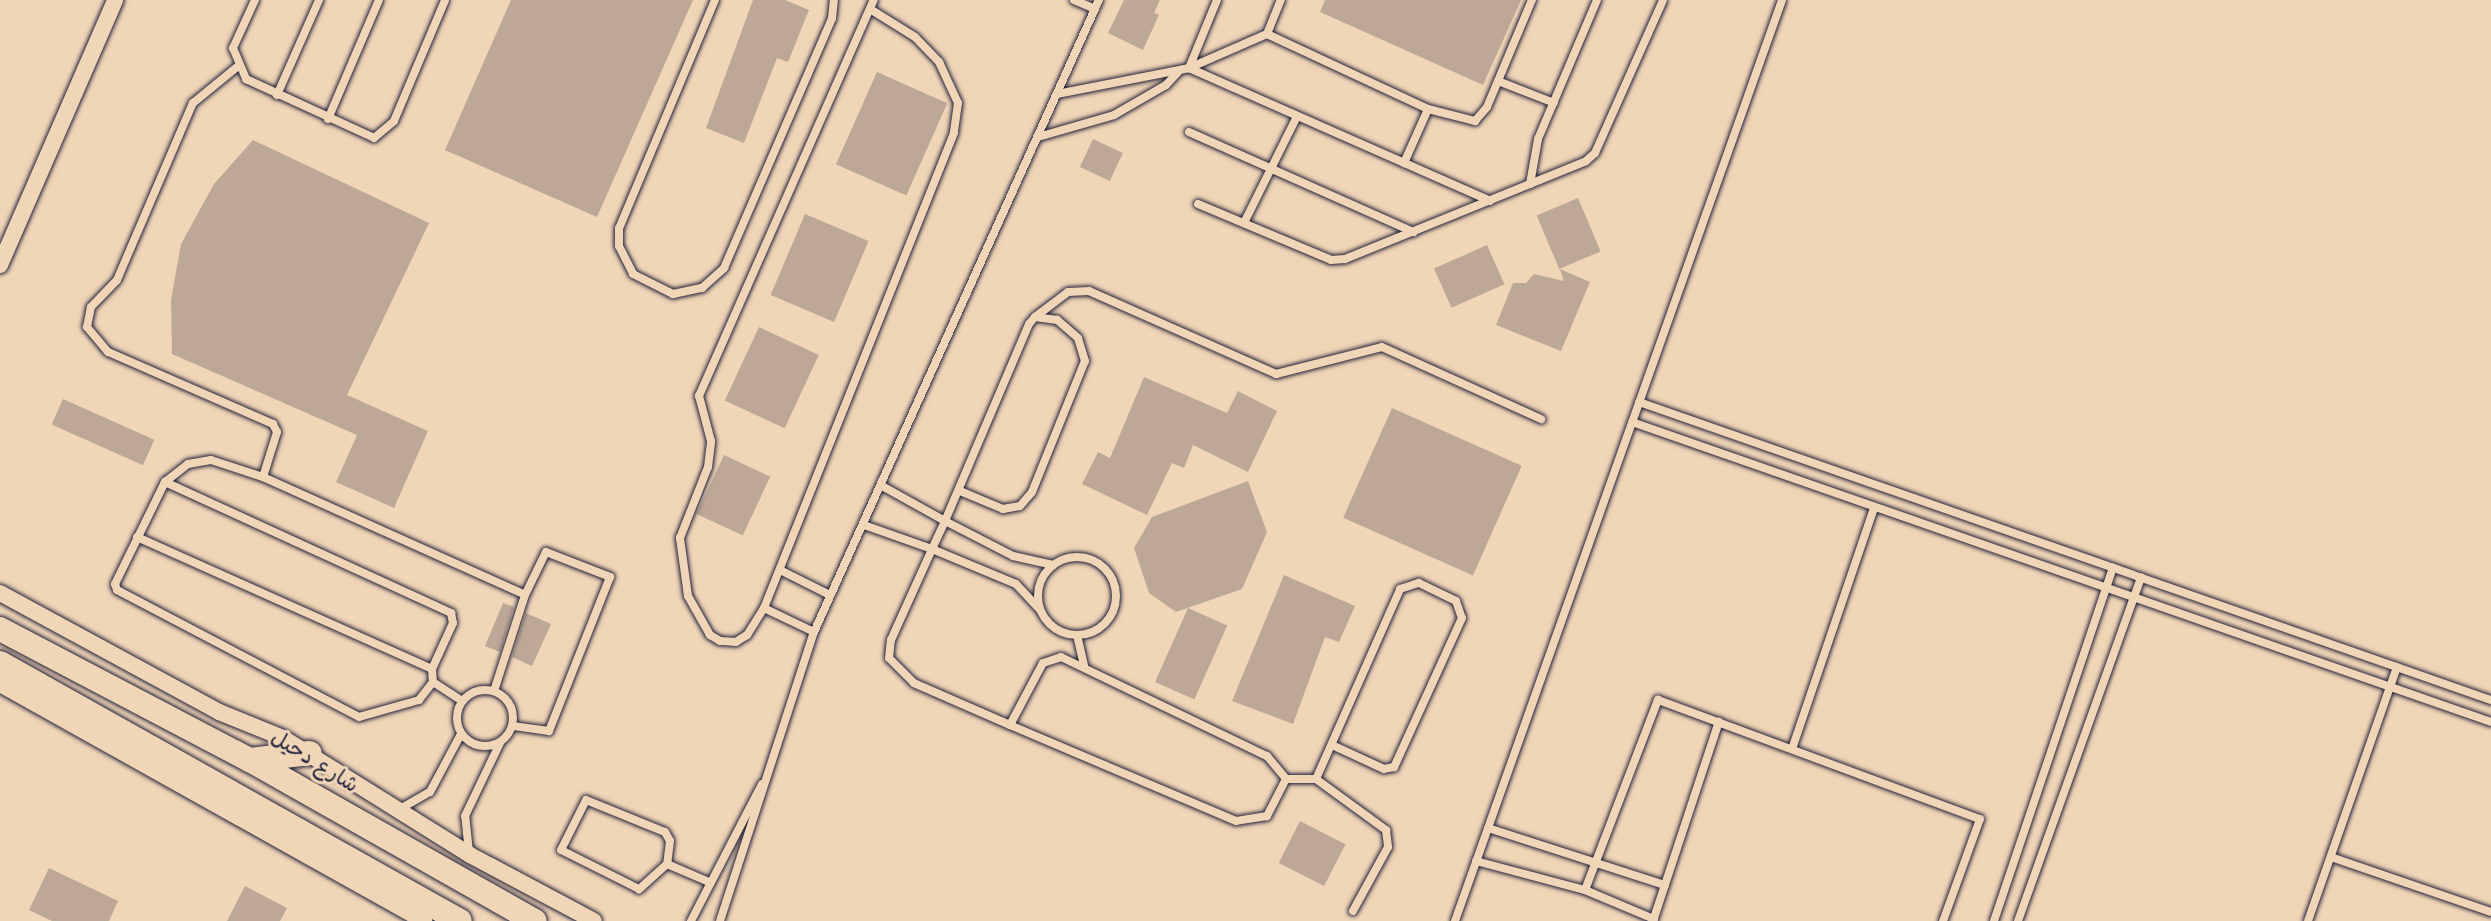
<!DOCTYPE html>
<meta charset="utf-8">
<style>
body{margin:0}
#map{position:relative;width:2491px;height:921px;overflow:hidden;background:#f0d5b7;font-family:"Comic Neue","Playpen Sans Arabic",sans-serif}
div>[style]{position:absolute}
.building>*{inset:0;background:#bda898;transform-origin:0 0}
.roads{filter:drop-shadow(0 0 2px #22223b) drop-shadow(0 0 2px #22223b)}
.service>*{height:8px;margin:-4px;padding:0 4px;transform-origin:4px;border-radius:4px;background:#f0d5b7}
.service>.ring{margin:-4px;padding:0;box-sizing:content-box;background:none;border:8px solid #f0d5b7;border-radius:50%}
.minor>*{height:16px;margin:-8px;padding:0 8px;transform-origin:8px;border-radius:8px;background:#f0d5b7}
.secondary>*{height:24px;margin:-12px;padding:0 12px;transform-origin:12px;border-radius:12px;background:#f0d5b7}
span{translate:-50% -50%;white-space:nowrap;text-align:center;line-height:1.15;-webkit-text-stroke:6px #f0d5b7;paint-order:stroke}
.street-label{font-size:21px;color:#22223b}
</style>
<div id="map">
<div class="building">
<i style="clip-path:polygon(511px 0,693px 0,597px 217px,445px 150px)"></i>
<i style="clip-path:polygon(753px 0,785px 0,809px 10px,788px 62px,777px 58px,744px 143px,706px 128px)"></i>
<i style="clip-path:polygon(1124px 0,1160px 0,1154px 13px,1159px 15px,1143px 50px,1108px 33px)"></i>
<i style="clip-path:polygon(1325px 0,1521px 0,1483px 85px,1320px 12px)"></i>
<i style="left:877px;top:72px;width:77px;height:101px;rotate:24deg"></i>
<i style="left:1093px;top:139px;width:33px;height:31px;rotate:25deg"></i>
<i style="clip-path:polygon(253px 140px,429px 223px,347px 395px,428px 431px,394px 508px,336px 482px,357px 435px,172px 354px,171px 300px,181px 244px,214px 184px)"></i>
<i style="left:1578px;top:198px;width:58px;height:45px;rotate:67deg"></i>
<i style="left:805px;top:214px;width:69px;height:88px;rotate:23deg"></i>
<i style="left:1487px;top:245px;width:43px;height:58px;rotate:66deg"></i>
<i style="clip-path:polygon(1560px 269px,1590px 282px,1561px 351px,1496px 325px,1513px 283px,1526px 283px,1534px 274px,1564px 281px)"></i>
<i style="left:759px;top:327px;width:66px;height:81px;rotate:25deg"></i>
<i style="clip-path:polygon(1144px 377px,1227px 413px,1238px 391px,1277px 411px,1248px 472px,1193px 445px,1184px 468px,1172px 463px,1147px 515px,1082px 484px,1098px 452px,1110px 458px)"></i>
<i style="left:63px;top:399px;width:100px;height:28px;rotate:24deg"></i>
<i style="left:1392px;top:408px;width:142px;height:120px;rotate:24deg"></i>
<i style="left:724px;top:455px;width:51px;height:65px;rotate:25deg"></i>
<i style="clip-path:polygon(1248px 481px,1267px 532px,1242px 589px,1176px 612px,1149px 593px,1134px 548px,1152px 517px)"></i>
<i style="clip-path:polygon(1284px 575px,1355px 606px,1339px 642px,1325px 637px,1293px 724px,1232px 701px)"></i>
<i style="clip-path:polygon(503px 603px,514px 607px,500px 652px,485px 646px)"></i>
<i style="left:1188px;top:608px;width:43px;height:81px;rotate:24deg"></i>
<i style="clip-path:polygon(526px 613px,551px 624px,532px 666px,512px 657px)"></i>
<i style="left:1300px;top:821px;width:51px;height:47px;rotate:27deg"></i>
<i style="clip-path:polygon(49px 868px,118px 901px,109px 921px,52px 921px,29px 910px)"></i>
<i style="clip-path:polygon(245px 886px,287px 908px,280px 921px,227px 921px)"></i>
</div>
<div class="roads">
<div class="service">
<i style="left:255px;top:0;width:53px;rotate:114.6deg"></i>
<i style="left:233px;top:48px;width:34px;rotate:67deg"></i>
<i style="left:246px;top:79px;width:141px;rotate:24.7deg"></i>
<i style="left:374px;top:138px;width:26px;rotate:-40deg"></i>
<i style="left:394px;top:121px;width:131px;rotate:-67.1deg"></i>
<i style="left:715px;top:0;width:247px;rotate:112.8deg"></i>
<i style="left:619px;top:228px;width:18px;rotate:90deg"></i>
<i style="left:619px;top:246px;width:31px;rotate:63deg"></i>
<i style="left:633px;top:274px;width:45px;rotate:26.6deg"></i>
<i style="left:673px;top:294px;width:30px;rotate:-12deg"></i>
<i style="left:702px;top:288px;width:30px;rotate:-42deg"></i>
<i style="left:724px;top:268px;width:272px;rotate:-66.6deg"></i>
<i style="left:832px;top:18px;width:18px;rotate:-84deg"></i>
<i style="left:1074px;top:0;width:23px;rotate:23deg"></i>
<i style="left:1217px;top:0;width:74px;rotate:112.4deg"></i>
<i style="left:1189px;top:68px;width:329px;rotate:23.8deg"></i>
<i style="left:870px;top:9px;width:53px;rotate:31.9deg"></i>
<i style="left:915px;top:37px;width:35px;rotate:46deg"></i>
<i style="left:939px;top:62px;width:45px;rotate:65.1deg"></i>
<i style="left:958px;top:103px;width:30px;rotate:98deg"></i>
<i style="left:954px;top:133px;width:512px;rotate:111.8deg"></i>
<i style="left:764px;top:608px;width:32px;rotate:122deg"></i>
<i style="left:747px;top:635px;width:13px;rotate:148deg"></i>
<i style="left:736px;top:642px;width:16px;rotate:-176deg"></i>
<i style="left:720px;top:641px;width:12px;rotate:-149deg"></i>
<i style="left:710px;top:635px;width:45px;rotate:-119.4deg"></i>
<i style="left:688px;top:596px;width:59px;rotate:-97.9deg"></i>
<i style="left:680px;top:538px;width:76px;rotate:-68.5deg"></i>
<i style="left:708px;top:467px;width:26px;rotate:-83deg"></i>
<i style="left:711px;top:441px;width:47px;rotate:-104.9deg"></i>
<i style="left:699px;top:396px;width:433px;rotate:-66.2deg"></i>
<i style="left:1267px;top:34px;width:178px;rotate:25deg"></i>
<i style="left:1428px;top:109px;width:49px;rotate:14.3deg"></i>
<i style="left:1475px;top:121px;width:18px;rotate:-49deg"></i>
<i style="left:1487px;top:107px;width:116px;rotate:-67.2deg"></i>
<i style="left:1498px;top:81px;width:60px;rotate:21.4deg"></i>
<i style="left:1057px;top:94px;width:135px;rotate:-11.1deg"></i>
<i style="left:1189px;top:68px;width:85px;rotate:-23.6deg"></i>
<i style="left:1267px;top:34px;width:37px;rotate:-68deg"></i>
<i style="left:277px;top:95px;width:104px;rotate:-66.1deg"></i>
<i style="left:328px;top:119px;width:129px;rotate:-66.8deg"></i>
<i style="left:1189px;top:132px;width:246px;rotate:24deg"></i>
<i style="left:1038px;top:137px;width:79px;rotate:-16.1deg"></i>
<i style="left:1114px;top:115px;width:60px;rotate:-30deg"></i>
<i style="left:1166px;top:85px;width:18px;rotate:-47deg"></i>
<i style="left:1404px;top:163px;width:59px;rotate:-66deg"></i>
<i style="left:1530px;top:184px;width:46px;rotate:-79.9deg"></i>
<i style="left:1538px;top:139px;width:151px;rotate:-67deg"></i>
<i style="left:1198px;top:204px;width:144px;rotate:22.8deg"></i>
<i style="left:1331px;top:260px;width:14px;rotate:-4deg"></i>
<i style="left:1345px;top:259px;width:260px;rotate:-22.1deg"></i>
<i style="left:1586px;top:161px;width:12px;rotate:-42deg"></i>
<i style="left:1595px;top:153px;width:167px;rotate:-66deg"></i>
<i style="left:1244px;top:223px;width:119px;rotate:-63.6deg"></i>
<i style="left:1035px;top:317px;width:41px;rotate:-37.1deg"></i>
<i style="left:1068px;top:292px;width:21px;rotate:-3deg"></i>
<i style="left:1089px;top:291px;width:205px;rotate:23.9deg"></i>
<i style="left:1276px;top:374px;width:109px;rotate:-14.3deg"></i>
<i style="left:1382px;top:347px;width:175px;rotate:24.4deg"></i>
<i style="left:1639px;top:402px;width:903px;rotate:19.28deg"></i>
<i style="left:1632px;top:422px;width:910px;rotate:19.25deg"></i>
<i style="left:263px;top:477px;width:287px;rotate:24.2deg"></i>
<i style="left:525px;top:595px;width:48px;rotate:-64deg"></i>
<i style="left:546px;top:552px;width:69px;rotate:21.3deg"></i>
<i style="left:610px;top:577px;width:166px;rotate:111.6deg"></i>
<i style="left:549px;top:731px;width:37px;rotate:-172deg"></i>
<i style="left:165px;top:482px;width:315px;rotate:24.6deg"></i>
<i style="left:451px;top:613px;width:10px;rotate:79deg"></i>
<i style="left:453px;top:623px;width:51px;rotate:114.5deg"></i>
<i style="left:432px;top:669px;width:13px;rotate:86deg"></i>
<i style="left:433px;top:682px;width:23px;rotate:128deg"></i>
<i style="left:419px;top:700px;width:62px;rotate:164.2deg"></i>
<i style="left:359px;top:717px;width:273px;rotate:-152.3deg"></i>
<i style="left:117px;top:590px;width:6px;rotate:-108deg"></i>
<i style="left:115px;top:584px;width:114px;rotate:-63.9deg"></i>
<i style="left:165px;top:482px;width:29px;rotate:-38deg"></i>
<i style="left:188px;top:464px;width:23px;rotate:-10deg"></i>
<i style="left:211px;top:460px;width:55px;rotate:18.1deg"></i>
<i style="left:263px;top:477px;width:47px;rotate:-72.7deg"></i>
<i style="left:277px;top:432px;width:9px;rotate:-117deg"></i>
<i style="left:273px;top:424px;width:180px;rotate:-156.4deg"></i>
<i style="left:108px;top:352px;width:33px;rotate:-130deg"></i>
<i style="left:87px;top:327px;width:20px;rotate:-79deg"></i>
<i style="left:91px;top:307px;width:37px;rotate:-46deg"></i>
<i style="left:117px;top:280px;width:193px;rotate:-66.8deg"></i>
<i style="left:193px;top:103px;width:57px;rotate:-39.3deg"></i>
<i style="left:960px;top:491px;width:47px;rotate:22.7deg"></i>
<i style="left:1003px;top:509px;width:17px;rotate:-10deg"></i>
<i style="left:1020px;top:506px;width:18px;rotate:-49deg"></i>
<i style="left:1032px;top:492px;width:141px;rotate:-68deg"></i>
<i style="left:1085px;top:361px;width:24px;rotate:-107deg"></i>
<i style="left:1078px;top:338px;width:28px;rotate:-139deg"></i>
<i style="left:1057px;top:320px;width:22px;rotate:-172deg"></i>
<i style="left:1035px;top:317px;width:9px;rotate:131deg"></i>
<i style="left:1029px;top:324px;width:214px;rotate:113.1deg"></i>
<i style="left:945px;top:521px;width:76px;rotate:27.2deg"></i>
<i style="left:1013px;top:556px;width:41px;rotate:12.7deg"></i>
<i style="left:864px;top:525px;width:72px;rotate:19.4deg"></i>
<i style="left:932px;top:549px;width:31px;rotate:-65deg"></i>
<i style="left:945px;top:521px;width:72px;rotate:-150.9deg"></i>
<i style="left:137px;top:537px;width:323px;rotate:24.1deg"></i>
<i class="ring" style="left:1038px;top:557px;width:70px;height:70px"></i>
<i style="left:780px;top:570px;width:56px;rotate:26.6deg"></i>
<i style="left:764px;top:608px;width:55px;rotate:25.6deg"></i>
<i style="left:1077px;top:635px;width:32px;rotate:77deg"></i>
<i style="left:433px;top:682px;width:35px;rotate:33deg"></i>
<i class="ring" style="left:457px;top:690px;width:48px;height:48px"></i>
<i style="left:494px;top:691px;width:101px;rotate:-72.1deg"></i>
<i style="left:1010px;top:725px;width:70px;rotate:-62deg"></i>
<i style="left:1043px;top:663px;width:19px;rotate:-18deg"></i>
<i style="left:1061px;top:657px;width:229px;rotate:25.7deg"></i>
<i style="left:1267px;top:756px;width:30px;rotate:50deg"></i>
<i style="left:1286px;top:779px;width:42px;rotate:117.2deg"></i>
<i style="left:1267px;top:816px;width:31px;rotate:171deg"></i>
<i style="left:1236px;top:821px;width:246px;rotate:-157deg"></i>
<i style="left:1010px;top:725px;width:105px;rotate:-156.4deg"></i>
<i style="left:914px;top:683px;width:35px;rotate:-135deg"></i>
<i style="left:889px;top:658px;width:18px;rotate:-84deg"></i>
<i style="left:891px;top:640px;width:100px;rotate:-65.7deg"></i>
<i style="left:932px;top:549px;width:91px;rotate:22.6deg"></i>
<i style="left:1016px;top:584px;width:35px;rotate:47deg"></i>
<i style="left:1792px;top:749px;width:255px;rotate:-71.2deg"></i>
<i style="left:1286px;top:779px;width:30px"></i>
<i style="left:1316px;top:779px;width:208px;rotate:-66.1deg"></i>
<i style="left:1400px;top:589px;width:20px;rotate:-18deg"></i>
<i style="left:1419px;top:583px;width:41px;rotate:25.9deg"></i>
<i style="left:1456px;top:601px;width:18px;rotate:71deg"></i>
<i style="left:1462px;top:618px;width:164px;rotate:114.5deg"></i>
<i style="left:1394px;top:767px;width:10px;rotate:169deg"></i>
<i style="left:1384px;top:769px;width:57px;rotate:-155.2deg"></i>
<i style="left:1316px;top:779px;width:87px;rotate:36.1deg"></i>
<i style="left:1386px;top:830px;width:17px;rotate:83deg"></i>
<i style="left:1388px;top:847px;width:73px;rotate:118.7deg"></i>
<i style="left:400px;top:809px;width:34px;rotate:-30deg"></i>
<i style="left:430px;top:792px;width:66px;rotate:-61.9deg"></i>
<i style="left:1488px;top:828px;width:186px;rotate:17.9deg"></i>
<i style="left:469px;top:852px;width:36px;rotate:-96deg"></i>
<i style="left:465px;top:816px;width:81px;rotate:-64.4deg"></i>
<i style="left:2331px;top:857px;width:169px;rotate:19deg"></i>
<i style="left:1476px;top:861px;width:113px;rotate:14.9deg"></i>
<i style="left:1585px;top:890px;width:75px;rotate:22.8deg"></i>
<i style="left:667px;top:864px;width:38px;rotate:138deg"></i>
<i style="left:639px;top:889px;width:87px;rotate:-153.4deg"></i>
<i style="left:561px;top:850px;width:56px;rotate:-63.4deg"></i>
<i style="left:586px;top:800px;width:85px;rotate:22.1deg"></i>
<i style="left:665px;top:832px;width:10px;rotate:61deg"></i>
<i style="left:670px;top:841px;width:23px;rotate:97deg"></i>
<i style="left:667px;top:864px;width:46px;rotate:23.2deg"></i>
<i style="left:1585px;top:890px;width:204px;rotate:-69deg"></i>
<i style="left:1658px;top:700px;width:343px;rotate:20.3deg"></i>
<i style="left:1980px;top:819px;width:109px;rotate:109.9deg"></i>
<i style="left:691px;top:921px;width:154px;rotate:-62.6deg"></i>
<i style="left:720px;top:921px;width:304px;rotate:-72deg"></i>
<i style="left:814px;top:632px;width:693px;rotate:-65.73deg"></i>
<i style="left:1455px;top:921px;width:977px;rotate:-70.45deg"></i>
<i style="left:1653px;top:921px;width:210px;rotate:-71.7deg"></i>
<i style="left:1994px;top:921px;width:373px;rotate:-71.4deg"></i>
<i style="left:2018px;top:921px;width:365px;rotate:-70.3deg"></i>
<i style="left:2308px;top:921px;width:269px;rotate:-70.7deg"></i>
</div>
<div class="minor">
<i style="left:0;top:265px;width:289px;rotate:-66.5deg"></i>
<i style="left:0;top:593px;width:249px;rotate:28.5deg"></i>
<i style="left:219px;top:712px;width:69px;rotate:22.1deg"></i>
<i style="left:283px;top:738px;width:221px;rotate:32deg"></i>
<i style="left:470px;top:855px;width:140px;rotate:28deg"></i>
<i style="left:0;top:684px;width:486px;rotate:29.2deg"></i>
</div>
<div class="secondary">
<i style="left:0;top:629px;width:282px;rotate:27.7deg"></i>
<i style="left:250px;top:760px;width:327px;rotate:29.5deg"></i>
<i style="left:0;top:663px;width:527px;rotate:29.29deg"></i>
<i style="left:250px;top:760px;width:60px;rotate:-6.7deg"></i>
</div>
</div>
<div class="street-label">
<span style="left:315px;top:761px;rotate:32deg">شارع دحيل</span>
</div>
</div>
